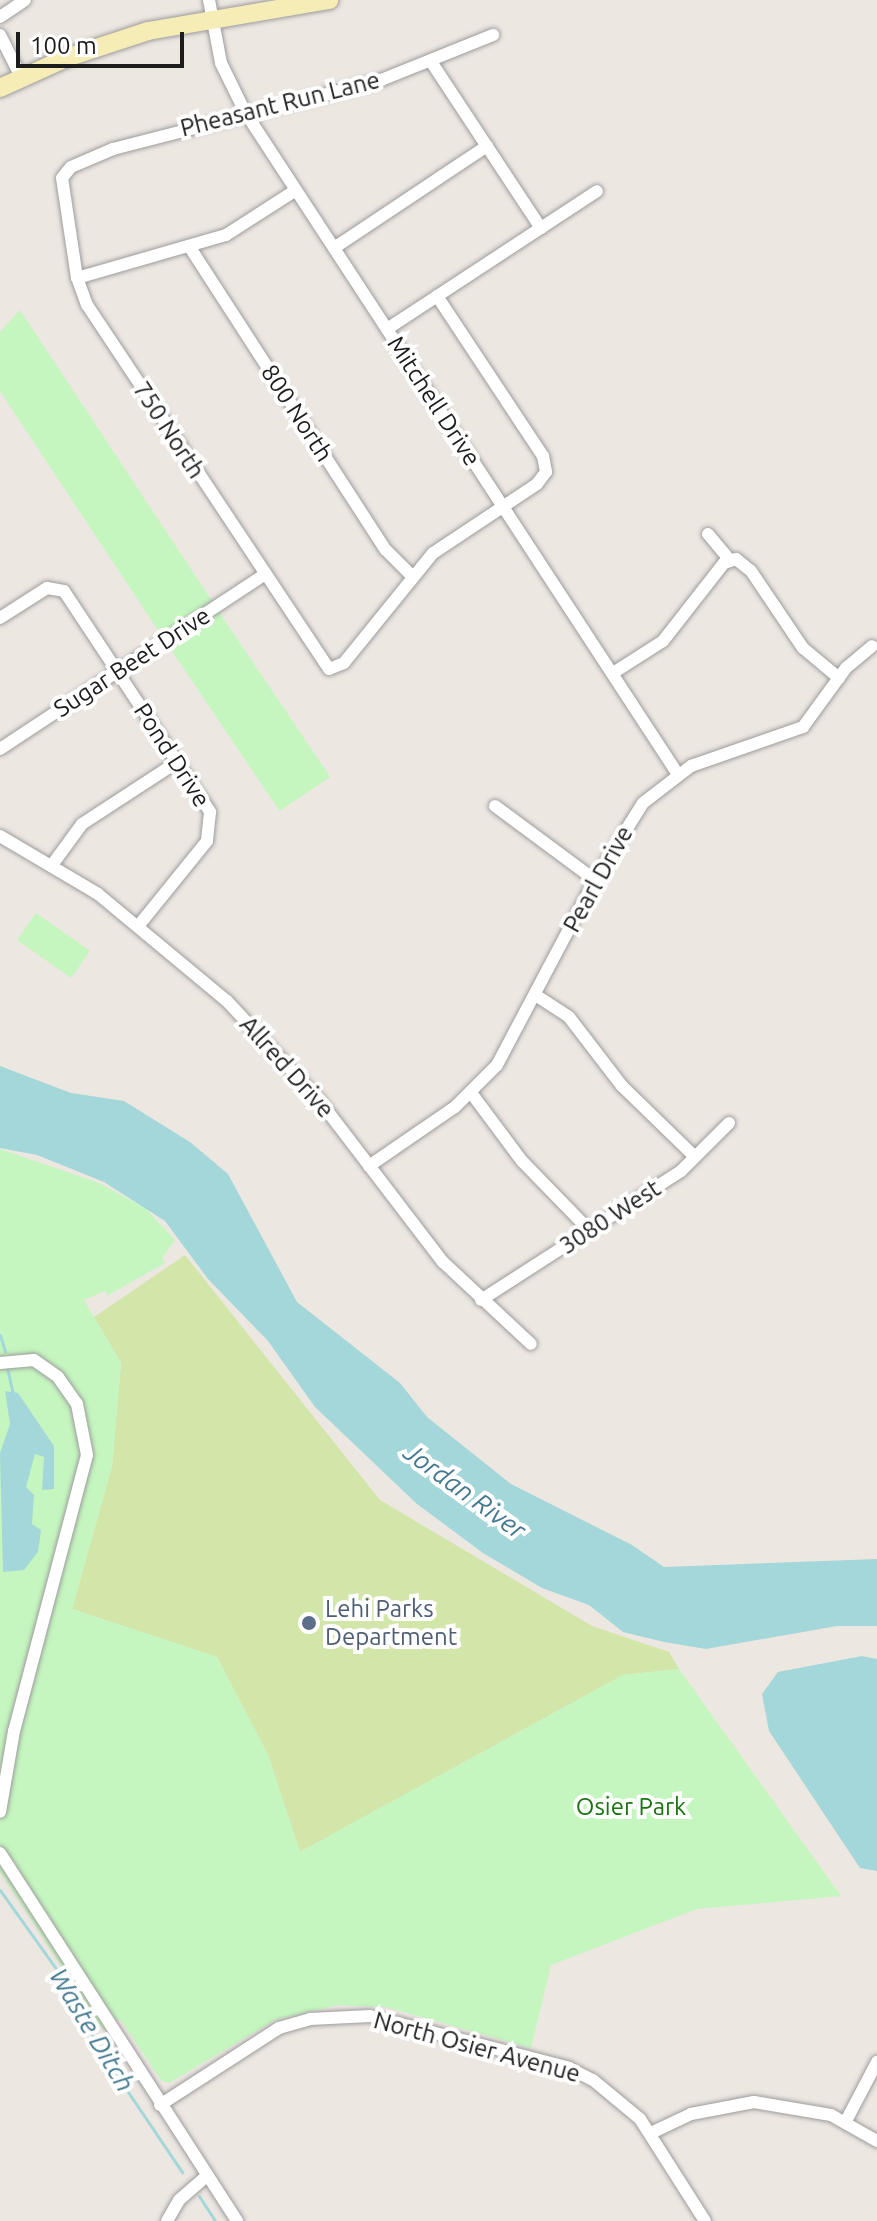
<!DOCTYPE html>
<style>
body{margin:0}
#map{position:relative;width:877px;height:2221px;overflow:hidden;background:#ede7e2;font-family:Ubuntu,sans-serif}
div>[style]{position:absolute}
.grass>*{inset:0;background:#d2e6a9}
.park>*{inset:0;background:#c5f6bf;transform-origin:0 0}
.water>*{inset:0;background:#a3d7d9}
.stream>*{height:3px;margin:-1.5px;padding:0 1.5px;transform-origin:1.5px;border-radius:1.5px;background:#a3d7d9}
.roads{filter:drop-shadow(0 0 2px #9d9d9d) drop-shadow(0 0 2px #9d9d9d)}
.street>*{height:12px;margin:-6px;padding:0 6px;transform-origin:6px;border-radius:6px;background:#fff}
.secondary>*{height:18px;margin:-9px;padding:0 9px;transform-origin:9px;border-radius:9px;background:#f6edb6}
.dots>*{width:22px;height:22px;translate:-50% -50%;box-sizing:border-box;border:4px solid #fff;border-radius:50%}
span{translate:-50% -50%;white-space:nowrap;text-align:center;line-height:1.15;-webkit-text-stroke:8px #fff;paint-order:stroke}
.street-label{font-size:24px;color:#1c1c1c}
.service-label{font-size:24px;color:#4e5e75}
.left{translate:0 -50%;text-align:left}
.park-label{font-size:24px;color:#1a7410}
.water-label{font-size:26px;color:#447990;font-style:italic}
.scale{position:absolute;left:16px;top:32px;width:168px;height:36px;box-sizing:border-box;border:4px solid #1c1c1c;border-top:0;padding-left:10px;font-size:24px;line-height:28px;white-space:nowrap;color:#1c1c1c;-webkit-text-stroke:6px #fff;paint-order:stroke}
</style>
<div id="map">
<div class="grass">
<i style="clip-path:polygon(185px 1255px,380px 1500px,592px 1626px,669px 1652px,679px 1669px,623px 1675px,300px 1852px,268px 1755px,217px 1657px,72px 1609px,112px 1466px,121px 1363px,94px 1317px)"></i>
</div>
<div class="park">
<i style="clip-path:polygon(20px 310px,212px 601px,161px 635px,0 391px,0 332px)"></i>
<i style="left:219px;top:612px;width:199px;height:61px;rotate:56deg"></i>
<i style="left:36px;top:913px;width:66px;height:33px;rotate:35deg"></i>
<i style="clip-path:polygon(0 1149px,99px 1183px,145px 1208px,175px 1240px,162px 1258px,165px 1263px,107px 1296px,105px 1291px,84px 1300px,121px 1363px,112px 1466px,72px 1609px,217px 1657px,268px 1755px,300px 1852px,623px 1675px,679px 1669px,841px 1896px,697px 1909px,551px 1965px,531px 2048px,386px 2007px,338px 2005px,275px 2020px,169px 2083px,161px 2080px,120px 2019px,103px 2030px,0 1872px)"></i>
</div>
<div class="water">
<i style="clip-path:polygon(0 1066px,71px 1093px,124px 1101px,190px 1142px,228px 1174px,297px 1302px,400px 1383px,427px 1417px,511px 1484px,632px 1545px,664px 1567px,877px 1559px,877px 1626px,837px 1626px,706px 1649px,664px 1642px,623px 1632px,589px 1605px,542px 1588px,483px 1553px,417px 1504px,315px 1407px,268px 1341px,208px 1279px,165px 1221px,104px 1182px,37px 1155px,0 1148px)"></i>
<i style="clip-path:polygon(5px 1391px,18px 1393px,54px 1446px,54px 1489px,42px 1490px,44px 1457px,35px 1454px,26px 1487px,34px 1495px,32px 1524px,41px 1530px,38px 1552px,24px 1570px,3px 1572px,0 1453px,10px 1424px)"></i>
<i style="clip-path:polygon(862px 1656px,877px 1659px,877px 1871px,860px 1868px,769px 1731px,762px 1694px,778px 1672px)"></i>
</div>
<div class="stream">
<i style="left:0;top:1335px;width:17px;rotate:73deg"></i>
<i style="left:7px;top:1368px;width:27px;rotate:77deg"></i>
<i style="left:0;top:1890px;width:141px;rotate:54.5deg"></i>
<i style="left:82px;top:2005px;width:40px;rotate:71.1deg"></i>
<i style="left:95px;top:2043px;width:156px;rotate:56deg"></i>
<i style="left:199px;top:2196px;width:30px;rotate:57deg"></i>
</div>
<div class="roads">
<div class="street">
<i style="left:209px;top:0;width:64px;rotate:79.2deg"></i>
<i style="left:221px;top:63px;width:55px;rotate:63.9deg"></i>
<i style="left:245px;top:112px;width:790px;rotate:56.83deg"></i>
<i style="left:0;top:17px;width:30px;rotate:-34deg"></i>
<i style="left:0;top:35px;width:47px;rotate:63.4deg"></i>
<i style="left:432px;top:63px;width:198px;rotate:56.6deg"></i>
<i style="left:189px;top:246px;width:362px;rotate:57.1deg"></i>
<i style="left:386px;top:550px;width:37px;rotate:45deg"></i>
<i style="left:334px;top:248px;width:184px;rotate:-33.7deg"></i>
<i style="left:77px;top:278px;width:155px;rotate:-16.1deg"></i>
<i style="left:226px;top:235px;width:83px;rotate:-32.7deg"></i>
<i style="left:437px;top:296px;width:192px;rotate:56.5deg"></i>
<i style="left:543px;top:456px;width:16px;rotate:79deg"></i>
<i style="left:546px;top:472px;width:15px;rotate:127deg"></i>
<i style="left:537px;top:484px;width:125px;rotate:146.4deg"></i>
<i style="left:433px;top:553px;width:141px;rotate:129deg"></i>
<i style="left:344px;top:663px;width:16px;rotate:158deg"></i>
<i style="left:329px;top:669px;width:437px;rotate:-123.6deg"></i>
<i style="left:87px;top:305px;width:29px;rotate:-110deg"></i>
<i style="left:77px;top:278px;width:101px;rotate:-98.5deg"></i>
<i style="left:62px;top:178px;width:14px;rotate:-51deg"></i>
<i style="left:71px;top:167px;width:46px;rotate:-23.2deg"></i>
<i style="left:113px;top:149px;width:277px;rotate:-14.4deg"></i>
<i style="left:381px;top:80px;width:121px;rotate:-21.9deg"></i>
<i style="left:387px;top:329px;width:251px;rotate:-33.3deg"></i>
<i style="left:708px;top:534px;width:34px;rotate:50deg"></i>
<i style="left:0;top:618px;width:56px;rotate:-32.6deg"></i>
<i style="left:47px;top:588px;width:17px;rotate:10deg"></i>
<i style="left:64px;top:591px;width:265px;rotate:56.5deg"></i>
<i style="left:210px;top:812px;width:29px;rotate:96deg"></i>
<i style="left:207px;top:841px;width:108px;rotate:129deg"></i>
<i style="left:613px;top:673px;width:59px;rotate:-32.6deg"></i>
<i style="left:663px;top:641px;width:99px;rotate:-52deg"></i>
<i style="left:724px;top:563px;width:13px;rotate:-18deg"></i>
<i style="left:736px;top:559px;width:19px;rotate:39deg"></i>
<i style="left:751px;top:571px;width:93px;rotate:56deg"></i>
<i style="left:803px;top:648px;width:47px;rotate:39.8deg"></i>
<i style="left:0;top:749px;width:316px;rotate:-33.4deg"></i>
<i style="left:495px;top:806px;width:124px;rotate:36.5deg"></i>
<i style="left:0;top:836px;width:114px;rotate:30.6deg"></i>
<i style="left:98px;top:894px;width:168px;rotate:39.7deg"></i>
<i style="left:227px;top:1001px;width:135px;rotate:47.1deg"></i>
<i style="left:319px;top:1100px;width:204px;rotate:52.6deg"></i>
<i style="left:443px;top:1262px;width:120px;rotate:43deg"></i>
<i style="left:52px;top:865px;width:51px;rotate:-53.8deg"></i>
<i style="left:82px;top:824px;width:113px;rotate:-33.1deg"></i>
<i style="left:537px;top:996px;width:38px;rotate:33deg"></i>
<i style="left:569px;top:1017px;width:87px;rotate:52.5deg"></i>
<i style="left:622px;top:1086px;width:99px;rotate:44.2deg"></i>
<i style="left:472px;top:1094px;width:84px;rotate:53.3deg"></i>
<i style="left:522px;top:1161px;width:96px;rotate:45.8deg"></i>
<i style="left:369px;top:1166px;width:104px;rotate:-34.5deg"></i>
<i style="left:455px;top:1107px;width:59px;rotate:-45deg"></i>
<i style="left:497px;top:1065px;width:209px;rotate:-62.1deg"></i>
<i style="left:595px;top:880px;width:91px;rotate:-58.1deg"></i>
<i style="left:643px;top:803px;width:61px;rotate:-37.6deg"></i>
<i style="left:691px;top:766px;width:119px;rotate:-19.2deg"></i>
<i style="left:803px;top:727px;width:73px;rotate:-53.9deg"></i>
<i style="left:846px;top:668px;width:34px;rotate:-40deg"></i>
<i style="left:481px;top:1300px;width:238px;rotate:-32.8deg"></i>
<i style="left:681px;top:1171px;width:68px;rotate:-45deg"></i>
<i style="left:0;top:1363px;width:34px;rotate:-5deg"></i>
<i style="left:34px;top:1360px;width:29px;rotate:35deg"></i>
<i style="left:58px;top:1377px;width:33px;rotate:55deg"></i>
<i style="left:77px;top:1404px;width:52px;rotate:78.9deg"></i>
<i style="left:87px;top:1455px;width:285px;rotate:104.8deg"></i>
<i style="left:14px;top:1731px;width:82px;rotate:99.8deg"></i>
<i style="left:0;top:1853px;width:438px;rotate:57.2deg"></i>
<i style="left:160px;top:2105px;width:142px;rotate:-32.9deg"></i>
<i style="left:279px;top:2028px;width:32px;rotate:-16deg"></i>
<i style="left:310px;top:2019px;width:60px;rotate:-2.9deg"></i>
<i style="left:370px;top:2016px;width:206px;rotate:14.6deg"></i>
<i style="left:569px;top:2068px;width:27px;rotate:27deg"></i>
<i style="left:593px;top:2080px;width:61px;rotate:39.7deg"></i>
<i style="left:640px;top:2119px;width:121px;rotate:57.5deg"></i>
<i style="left:846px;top:2121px;width:67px;rotate:-62.3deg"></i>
<i style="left:651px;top:2133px;width:44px;rotate:-25.4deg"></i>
<i style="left:691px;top:2114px;width:64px;rotate:-10.8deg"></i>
<i style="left:754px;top:2102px;width:78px;rotate:9.6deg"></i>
<i style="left:831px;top:2115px;width:53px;rotate:29.5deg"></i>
<i style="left:167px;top:2221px;width:24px;rotate:-60deg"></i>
<i style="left:179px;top:2200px;width:37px;rotate:-41deg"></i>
</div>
<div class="secondary">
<i style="left:0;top:88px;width:72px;rotate:-24.4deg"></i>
<i style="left:66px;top:58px;width:86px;rotate:-18.2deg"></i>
<i style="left:148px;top:31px;width:184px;rotate:-9.7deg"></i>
</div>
</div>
<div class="dots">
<i style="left:309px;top:1623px;background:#5c6f8a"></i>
</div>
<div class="street-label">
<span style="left:280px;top:104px;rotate:-14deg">Pheasant Run Lane</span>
<span style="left:434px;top:401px;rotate:57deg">Mitchell Drive</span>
<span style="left:297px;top:413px;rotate:57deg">800 North</span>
<span style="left:169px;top:430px;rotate:57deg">750 North</span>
<span style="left:132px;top:662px;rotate:-33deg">Sugar Beet Drive</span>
<span style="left:172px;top:755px;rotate:57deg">Pond Drive</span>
<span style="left:598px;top:879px;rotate:-61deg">Pearl Drive</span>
<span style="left:287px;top:1067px;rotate:48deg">Allred Drive</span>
<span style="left:610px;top:1217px;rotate:-33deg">3080 West</span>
<span style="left:477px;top:2047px;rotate:15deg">North Osier Avenue</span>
</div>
<div class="service-label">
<span class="left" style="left:325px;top:1623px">Lehi Parks<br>Department</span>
</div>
<div class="park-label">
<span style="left:631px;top:1807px">Osier Park</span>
</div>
<div class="water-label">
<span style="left:465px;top:1491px;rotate:36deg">Jordan River</span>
<span style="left:92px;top:2030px;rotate:59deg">Waste Ditch</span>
</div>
<div class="scale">100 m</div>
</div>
